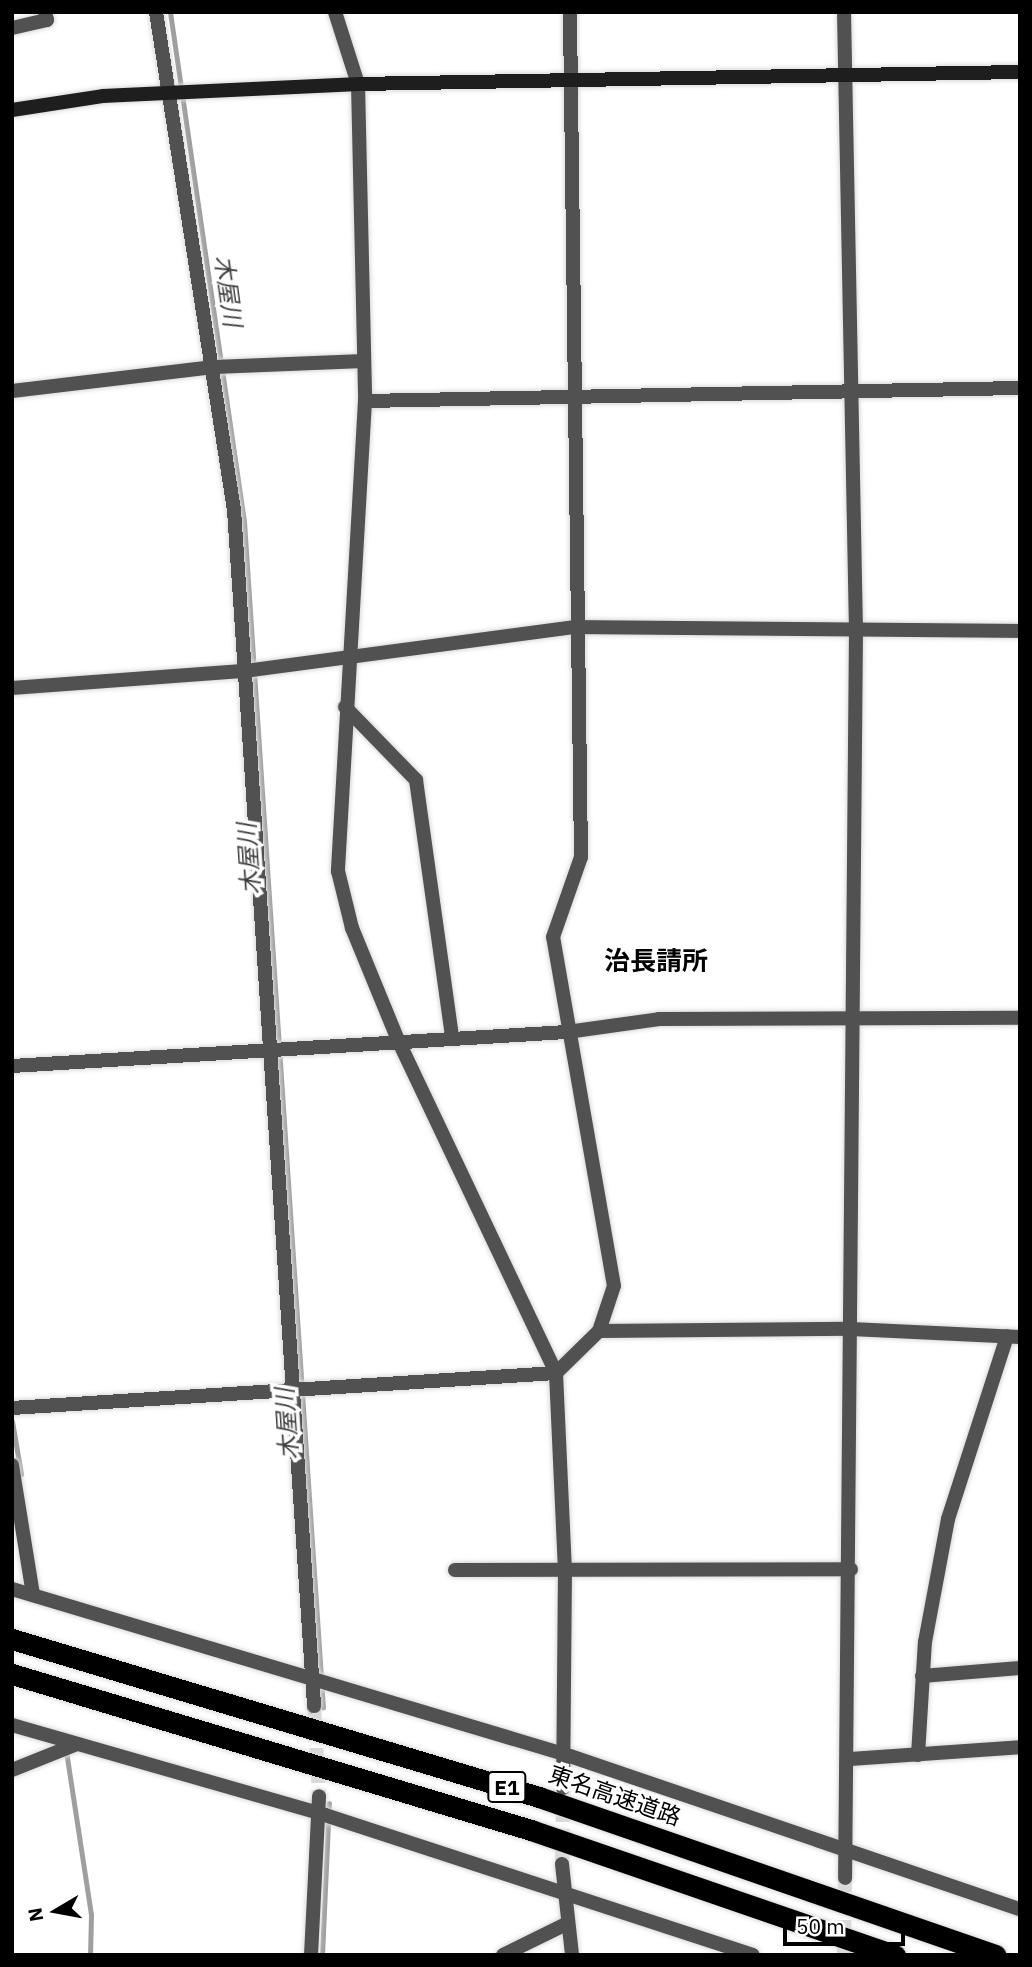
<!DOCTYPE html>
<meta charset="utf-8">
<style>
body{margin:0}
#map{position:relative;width:1032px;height:1967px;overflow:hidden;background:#fff;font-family:"IBM Plex Sans","Noto Sans JP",sans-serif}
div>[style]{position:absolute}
.stream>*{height:5px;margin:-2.5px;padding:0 2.5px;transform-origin:2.5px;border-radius:2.5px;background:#9f9f9f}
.street-tunnel>*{height:14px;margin-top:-7px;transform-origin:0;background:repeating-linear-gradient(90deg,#d9d9d9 0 14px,transparent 0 21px)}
.roads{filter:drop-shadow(0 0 2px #dbdbdb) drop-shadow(0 0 2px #dbdbdb)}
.street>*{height:14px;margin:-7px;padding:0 7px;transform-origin:7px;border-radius:7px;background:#515151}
.secondary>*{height:14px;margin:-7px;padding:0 7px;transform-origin:7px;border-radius:7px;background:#1e1e1e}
.highway>*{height:21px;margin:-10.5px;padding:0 10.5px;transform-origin:10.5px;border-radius:10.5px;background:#000}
span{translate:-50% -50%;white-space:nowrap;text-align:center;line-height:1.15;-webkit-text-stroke:7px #fff;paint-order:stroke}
.shield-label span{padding:2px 5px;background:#fff;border:2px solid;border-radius:5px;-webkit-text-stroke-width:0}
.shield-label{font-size:21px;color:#000;font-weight:700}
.street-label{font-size:23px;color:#000}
.water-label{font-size:24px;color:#404040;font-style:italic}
.quarter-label{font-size:26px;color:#000;font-weight:700}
.frame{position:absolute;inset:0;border:14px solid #000;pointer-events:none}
.north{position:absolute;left:21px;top:1876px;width:70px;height:70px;-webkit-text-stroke:5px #fff;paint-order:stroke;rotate:260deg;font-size:19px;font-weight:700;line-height:28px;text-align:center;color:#000}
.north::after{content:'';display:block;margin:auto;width:24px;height:32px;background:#000;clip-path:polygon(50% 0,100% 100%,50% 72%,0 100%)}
.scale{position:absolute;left:783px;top:1914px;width:122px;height:32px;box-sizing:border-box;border:4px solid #000;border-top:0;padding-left:9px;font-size:21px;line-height:24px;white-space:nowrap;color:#000;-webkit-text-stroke:5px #fff;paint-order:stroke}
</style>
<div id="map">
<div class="stream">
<i style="left:170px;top:12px;width:515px;rotate:81.74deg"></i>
<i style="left:244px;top:522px;width:1188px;rotate:86.19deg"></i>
<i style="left:12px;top:1421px;width:54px;rotate:80.4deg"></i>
<i style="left:66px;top:1751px;width:166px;rotate:81.3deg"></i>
<i style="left:91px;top:1915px;width:40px;rotate:91.4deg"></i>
<i style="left:322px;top:1955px;width:152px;rotate:-87.4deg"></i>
</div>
<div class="street-tunnel">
<i style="left:314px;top:1706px;width:90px;rotate:86.8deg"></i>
<i style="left:562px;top:1864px;width:65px;rotate:-89.1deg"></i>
<i style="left:844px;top:1955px;width:77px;rotate:-89.3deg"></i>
</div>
<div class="roads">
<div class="street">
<i style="left:156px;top:12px;width:504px;rotate:81.1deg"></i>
<i style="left:234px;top:510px;width:1199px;rotate:86.17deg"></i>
<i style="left:335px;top:12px;width:76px;rotate:72.3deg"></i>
<i style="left:358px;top:84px;width:317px;rotate:88.7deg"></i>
<i style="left:365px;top:401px;width:471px;rotate:93.3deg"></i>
<i style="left:338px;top:871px;width:59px;rotate:76.2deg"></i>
<i style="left:352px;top:928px;width:121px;rotate:67.7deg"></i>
<i style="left:398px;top:1040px;width:369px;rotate:64.6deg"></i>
<i style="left:556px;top:1373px;width:195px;rotate:87.4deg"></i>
<i style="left:565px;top:1568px;width:220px;rotate:90.5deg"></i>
<i style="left:844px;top:12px;width:617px;rotate:88.89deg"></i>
<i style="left:856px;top:629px;width:1249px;rotate:90.5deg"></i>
<i style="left:12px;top:28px;width:36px;rotate:-13deg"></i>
<i style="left:47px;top:20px;width:8px;rotate:-104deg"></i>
<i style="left:12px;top:391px;width:203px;rotate:-6.8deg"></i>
<i style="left:214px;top:367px;width:150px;rotate:-2.3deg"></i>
<i style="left:365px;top:401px;width:655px;rotate:-1.14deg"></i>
<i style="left:12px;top:688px;width:234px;rotate:-4.2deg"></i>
<i style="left:245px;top:671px;width:334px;rotate:-7.6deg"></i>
<i style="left:576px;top:627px;width:444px;rotate:0.5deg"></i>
<i style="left:345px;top:707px;width:102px;rotate:45.8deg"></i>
<i style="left:416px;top:780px;width:260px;rotate:82deg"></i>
<i style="left:12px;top:1066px;width:556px;rotate:-3.51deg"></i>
<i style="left:567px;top:1032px;width:93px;rotate:-8deg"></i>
<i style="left:659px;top:1019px;width:361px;rotate:-0.2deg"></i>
<i style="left:599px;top:1331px;width:252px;rotate:-0.5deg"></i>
<i style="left:851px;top:1329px;width:169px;rotate:2.7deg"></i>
<i style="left:12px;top:1408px;width:545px;rotate:-3.68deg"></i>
<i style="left:556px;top:1373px;width:60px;rotate:-44.3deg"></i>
<i style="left:599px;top:1331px;width:47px;rotate:-71.6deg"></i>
<i style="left:614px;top:1286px;width:354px;rotate:-99.9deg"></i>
<i style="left:553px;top:937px;width:85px;rotate:-70.7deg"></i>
<i style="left:581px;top:857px;width:845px;rotate:-90.75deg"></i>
<i style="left:12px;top:1465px;width:131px;rotate:80.8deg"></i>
<i style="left:455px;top:1570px;width:396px;rotate:-0.1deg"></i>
<i style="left:12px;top:1589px;width:579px;rotate:16.65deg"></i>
<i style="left:567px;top:1755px;width:478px;rotate:18.8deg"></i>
<i style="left:922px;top:1676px;width:98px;rotate:-4.7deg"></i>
<i style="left:12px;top:1725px;width:326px;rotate:16deg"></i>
<i style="left:325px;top:1815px;width:450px;rotate:18.1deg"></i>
<i style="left:918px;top:1755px;width:113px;rotate:-86.5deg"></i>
<i style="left:925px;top:1642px;width:125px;rotate:-79.4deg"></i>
<i style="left:948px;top:1519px;width:192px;rotate:-72.1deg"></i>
<i style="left:850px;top:1759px;width:170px;rotate:-4deg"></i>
<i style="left:12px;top:1770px;width:70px;rotate:-21.8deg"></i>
<i style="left:562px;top:1864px;width:92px;rotate:83.7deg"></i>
<i style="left:311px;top:1955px;width:159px;rotate:-87.1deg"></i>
<i style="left:503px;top:1955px;width:70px;rotate:-26.2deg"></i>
</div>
<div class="secondary">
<i style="left:12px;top:110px;width:93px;rotate:-8.7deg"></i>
<i style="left:104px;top:96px;width:254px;rotate:-2.7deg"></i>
<i style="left:358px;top:84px;width:662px;rotate:-1.04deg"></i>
</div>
<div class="highway">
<i style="left:12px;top:1639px;width:550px;rotate:16.69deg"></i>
<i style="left:539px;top:1797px;width:483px;rotate:19.1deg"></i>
<i style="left:12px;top:1674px;width:542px;rotate:16.73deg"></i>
<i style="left:531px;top:1830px;width:385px;rotate:19deg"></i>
</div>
</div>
<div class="shield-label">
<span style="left:507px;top:1787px">E1</span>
</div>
<div class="street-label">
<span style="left:615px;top:1795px;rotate:19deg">東名高速道路</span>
</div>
<div class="water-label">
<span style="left:228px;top:291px;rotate:82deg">木屋川</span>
<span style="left:249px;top:859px;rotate:-94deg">木屋川</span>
<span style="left:287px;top:1424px;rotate:-94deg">木屋川</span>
</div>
<div class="quarter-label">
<span style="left:656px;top:961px">治長請所</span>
</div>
<div class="frame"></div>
<div class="north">N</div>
<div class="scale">50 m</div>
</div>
